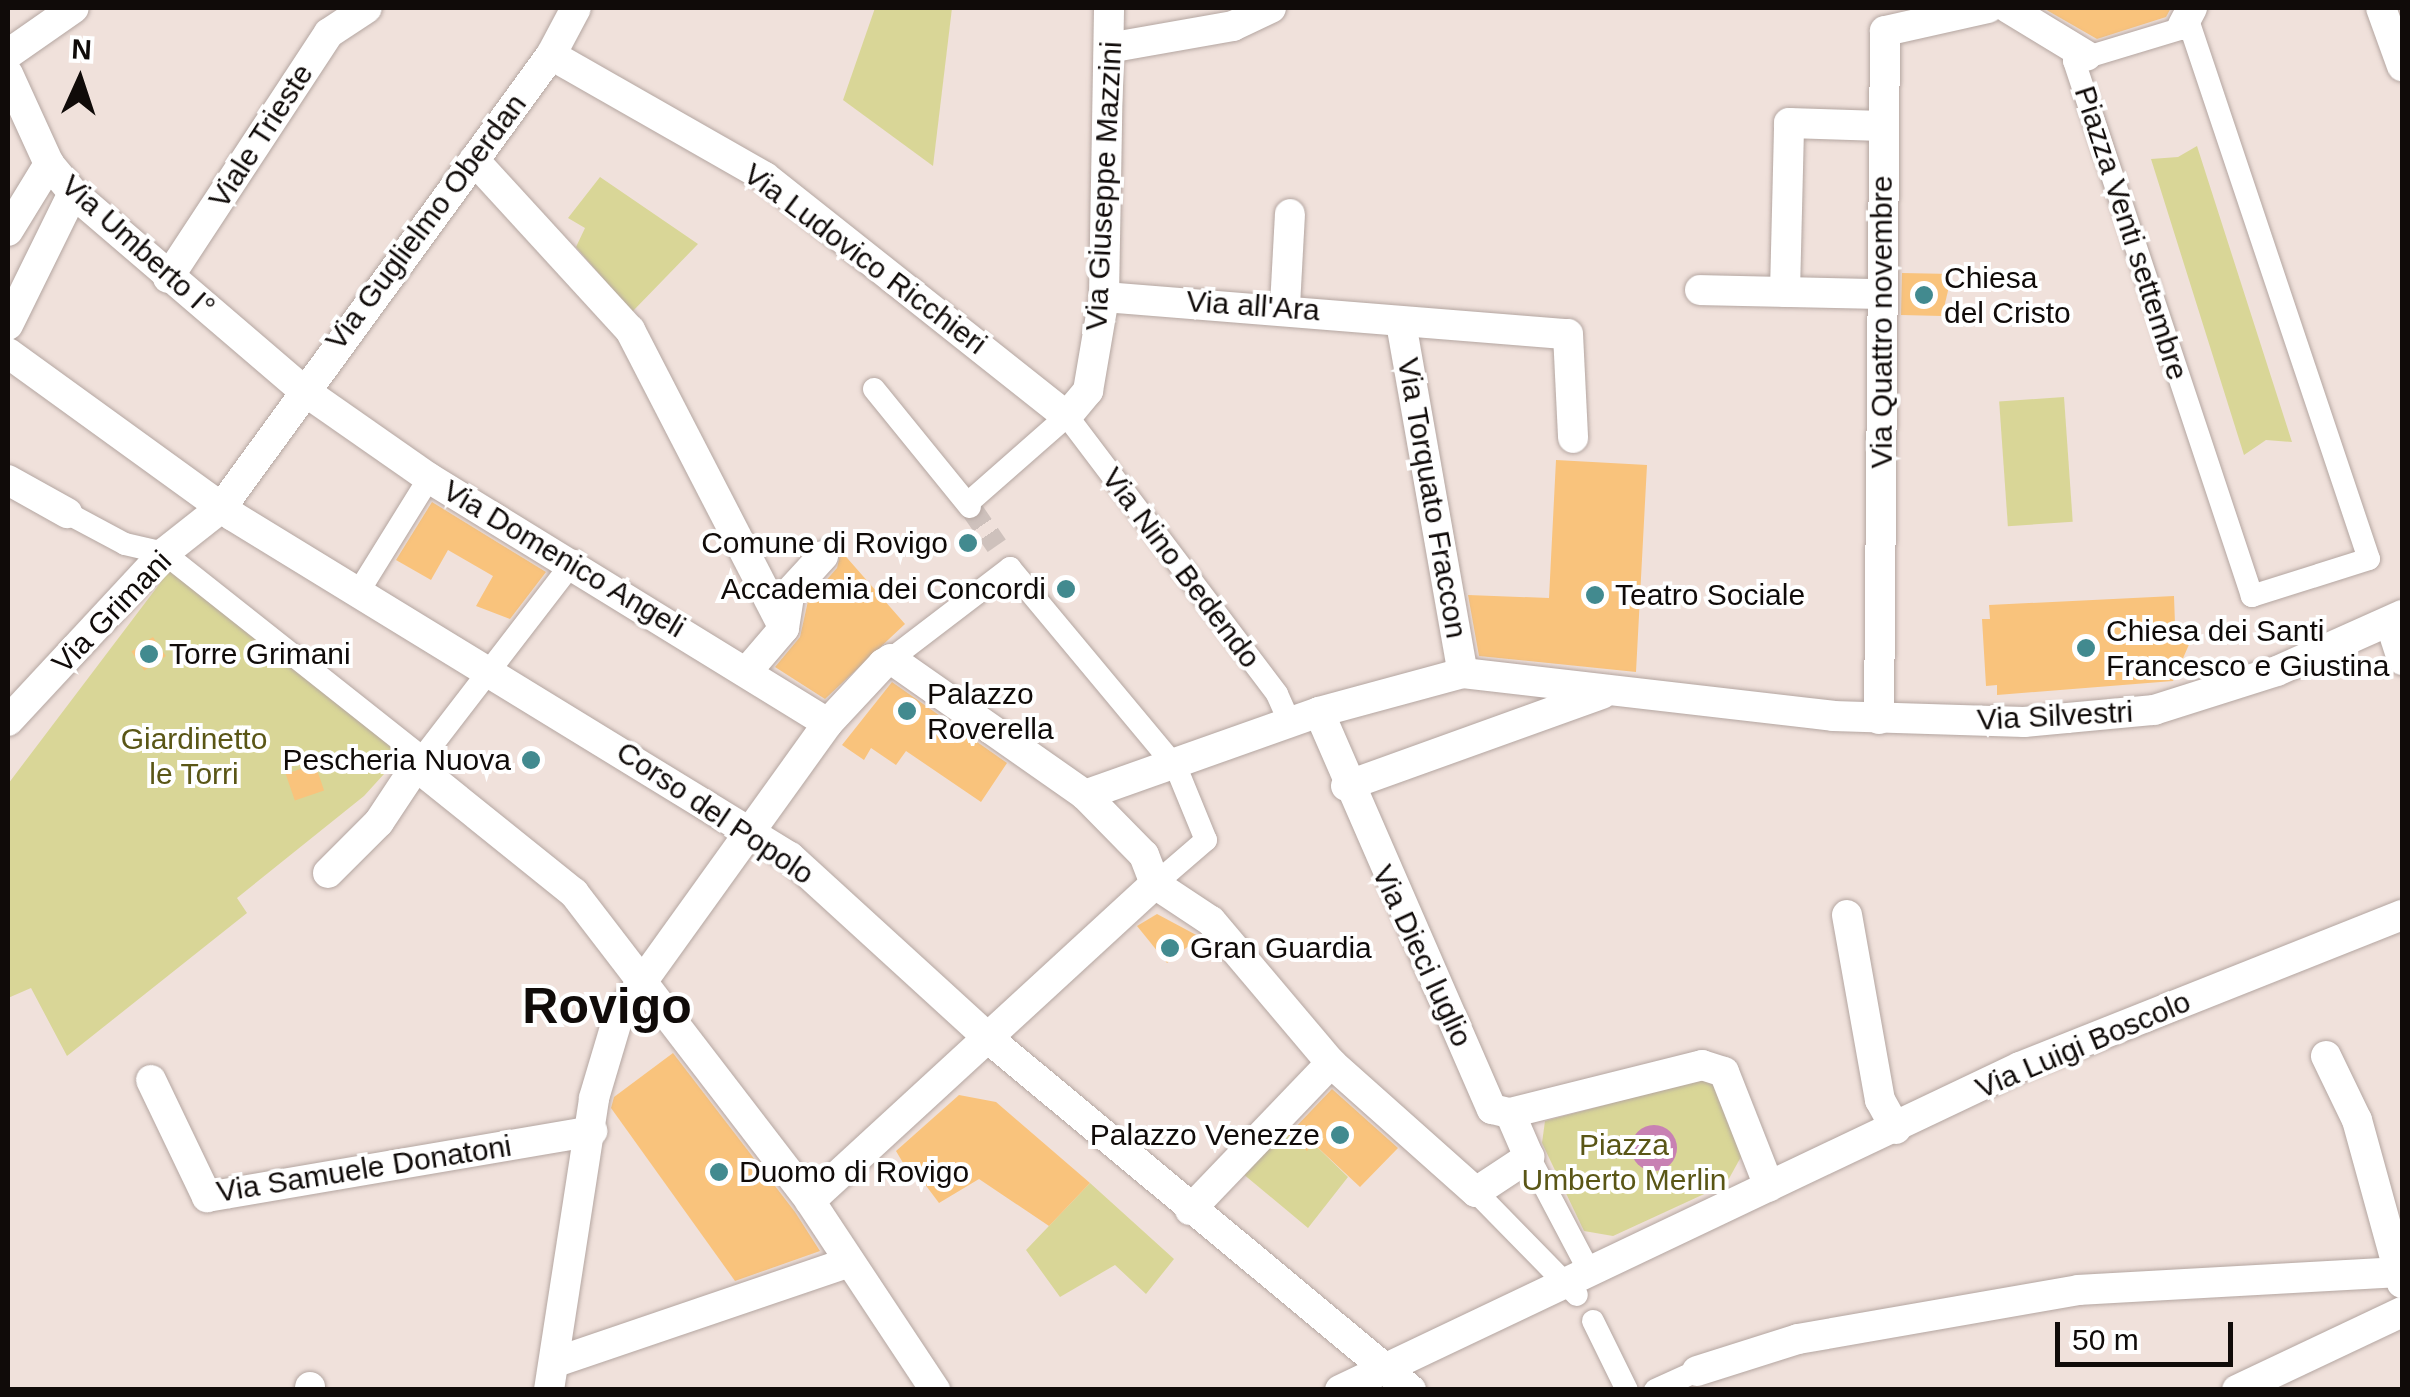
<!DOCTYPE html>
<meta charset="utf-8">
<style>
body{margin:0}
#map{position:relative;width:2410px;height:1397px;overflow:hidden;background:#f0e1db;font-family:Helvetica,sans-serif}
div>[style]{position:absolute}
.green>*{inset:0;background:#d9d697;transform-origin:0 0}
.water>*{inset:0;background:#c881b3}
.round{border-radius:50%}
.building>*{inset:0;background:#f9c37c;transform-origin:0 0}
.pedestrian-tunnel>*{height:22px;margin-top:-11px;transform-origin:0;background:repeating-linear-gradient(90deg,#cec1bc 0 22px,transparent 0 33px)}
.roads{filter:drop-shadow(0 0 2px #b4a6a1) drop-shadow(0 0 2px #b4a6a1)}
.pedestrian>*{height:22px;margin:-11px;padding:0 11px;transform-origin:11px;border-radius:11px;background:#fff}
.minor>*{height:30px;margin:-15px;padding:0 15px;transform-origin:15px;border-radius:15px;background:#fff}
.dots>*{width:28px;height:28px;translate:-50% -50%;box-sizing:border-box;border:5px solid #fff;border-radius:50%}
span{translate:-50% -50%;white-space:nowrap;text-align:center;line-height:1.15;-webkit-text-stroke:8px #fff;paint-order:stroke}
.street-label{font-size:30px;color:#100b09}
.poi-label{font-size:30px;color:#100b09}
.left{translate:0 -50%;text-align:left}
.right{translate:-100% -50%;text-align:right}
.park-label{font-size:30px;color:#5a5616}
.town-label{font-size:50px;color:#100b09;font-weight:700}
.frame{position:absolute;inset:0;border:10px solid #100b09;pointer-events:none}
.north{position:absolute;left:30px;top:30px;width:100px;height:100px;-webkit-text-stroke:8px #fff;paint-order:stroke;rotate:3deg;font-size:28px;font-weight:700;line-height:40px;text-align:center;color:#100b09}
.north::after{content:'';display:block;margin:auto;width:35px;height:45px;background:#100b09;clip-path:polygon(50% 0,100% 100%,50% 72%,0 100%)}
.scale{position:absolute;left:2055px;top:1322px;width:178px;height:45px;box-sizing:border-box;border:5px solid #100b09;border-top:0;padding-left:12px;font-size:30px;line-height:35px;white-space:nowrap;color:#100b09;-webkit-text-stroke:8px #fff;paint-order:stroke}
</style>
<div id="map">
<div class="green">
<i style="clip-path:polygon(875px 8px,952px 8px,933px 166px,843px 100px)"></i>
<i style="clip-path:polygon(2197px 146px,2292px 442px,2266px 440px,2244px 455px,2151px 159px,2178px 157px)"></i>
<i style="clip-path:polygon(600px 177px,698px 244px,632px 312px,576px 247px,585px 228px,568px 218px)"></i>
<i style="left:2064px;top:397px;width:125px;height:65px;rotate:86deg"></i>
<i style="clip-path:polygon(170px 570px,404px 752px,364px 796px,237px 898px,247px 913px,67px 1056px,31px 988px,8px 998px,8px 784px)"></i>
<i style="clip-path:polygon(1702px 1079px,1713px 1082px,1742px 1155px,1726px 1184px,1613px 1236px,1584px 1231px,1542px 1143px,1545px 1121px)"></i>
<i style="clip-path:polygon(1280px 1128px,1307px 1150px,1313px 1143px,1348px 1177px,1308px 1228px,1242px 1173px)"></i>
<i style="clip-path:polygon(1090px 1183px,1174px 1259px,1146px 1294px,1115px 1265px,1060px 1297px,1026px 1250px)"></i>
</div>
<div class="water">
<i class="round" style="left:1631px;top:1125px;width:46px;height:46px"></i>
</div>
<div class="building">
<i style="clip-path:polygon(2043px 8px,2171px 8px,2166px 17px,2097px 39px)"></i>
<i style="clip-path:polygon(1902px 273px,1952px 274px,1942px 316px,1901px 315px)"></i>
<i style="clip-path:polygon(1556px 460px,1647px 465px,1636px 672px,1479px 656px,1468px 595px,1549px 598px)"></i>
<i style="clip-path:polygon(432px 502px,546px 572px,510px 619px,476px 606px,493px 576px,448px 550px,431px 580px,396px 560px)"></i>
<i style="clip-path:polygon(841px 551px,905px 624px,825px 699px,775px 667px,800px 637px,808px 601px,837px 568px)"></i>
<i style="clip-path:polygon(2174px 596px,2175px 624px,2191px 640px,2173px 681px,1997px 695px,1997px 685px,1986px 686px,1982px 619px,1990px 619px,1989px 605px)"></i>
<i style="left:153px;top:637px;width:23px;height:26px;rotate:56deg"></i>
<i style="clip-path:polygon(892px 682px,1007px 763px,981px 802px,906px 751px,896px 765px,871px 748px,864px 760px,842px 745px)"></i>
<i style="left:315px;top:764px;width:28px;height:31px;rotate:71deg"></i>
<i style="clip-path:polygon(1157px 914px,1200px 937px,1167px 963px,1137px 926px)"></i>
<i style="clip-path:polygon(673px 1053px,795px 1212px,820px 1251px,735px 1281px,611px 1108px,614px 1097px)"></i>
<i style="clip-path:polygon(1332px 1089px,1398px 1148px,1360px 1187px,1313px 1143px,1307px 1151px,1288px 1135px)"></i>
<i style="clip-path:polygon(959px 1095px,996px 1102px,1090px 1183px,1049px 1226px,979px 1179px,939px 1203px,918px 1175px,912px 1178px,896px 1151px)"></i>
</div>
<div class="pedestrian-tunnel">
<i style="left:970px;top:507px;width:47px;rotate:55.3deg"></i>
</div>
<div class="roads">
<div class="pedestrian">
<i style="left:2190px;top:26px;width:562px;rotate:71.44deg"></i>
<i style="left:2369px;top:559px;width:123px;rotate:162.5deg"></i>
<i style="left:2252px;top:596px;width:564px;rotate:-108.4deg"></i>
<i style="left:2074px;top:61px;width:121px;rotate:-16.8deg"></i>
<i style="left:874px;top:389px;width:152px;rotate:50.9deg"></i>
<i style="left:968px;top:503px;width:132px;rotate:-41.3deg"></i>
<i style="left:1067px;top:416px;width:348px;rotate:52.9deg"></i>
<i style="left:1277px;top:694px;width:32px;rotate:66deg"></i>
<i style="left:67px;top:513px;width:66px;rotate:28.1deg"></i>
<i style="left:125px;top:544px;width:40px;rotate:13deg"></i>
<i style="left:164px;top:553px;width:330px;rotate:38.4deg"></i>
<i style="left:359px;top:591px;width:133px;rotate:-58.2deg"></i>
<i style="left:891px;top:659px;width:150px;rotate:-37.4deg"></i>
<i style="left:1010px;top:568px;width:259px;rotate:50.2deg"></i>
<i style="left:1176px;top:767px;width:79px;rotate:67.7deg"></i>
<i style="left:1206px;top:840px;width:67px;rotate:139.2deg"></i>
<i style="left:416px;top:766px;width:259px;rotate:-52.4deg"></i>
<i style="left:1529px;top:1157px;width:129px;rotate:62.2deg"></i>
<i style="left:1476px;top:1192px;width:144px;rotate:45.6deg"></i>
<i style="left:1593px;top:1321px;width:77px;rotate:63.8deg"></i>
<i style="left:1655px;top:1390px;width:46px;rotate:-24.3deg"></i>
</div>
<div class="minor">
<i style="left:2008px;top:8px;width:92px;rotate:31.3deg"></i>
<i style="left:2381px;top:8px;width:62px;rotate:70.1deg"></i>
<i style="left:2183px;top:25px;width:19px;rotate:-62deg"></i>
<i style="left:1114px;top:47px;width:121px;rotate:-10deg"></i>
<i style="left:1233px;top:26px;width:42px;rotate:-25.3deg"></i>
<i style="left:8px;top:54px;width:80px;rotate:-34.9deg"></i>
<i style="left:551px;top:55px;width:246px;rotate:29.7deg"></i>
<i style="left:765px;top:177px;width:385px;rotate:38.4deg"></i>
<i style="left:1067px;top:416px;width:33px;rotate:-50deg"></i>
<i style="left:1088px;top:391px;width:95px;rotate:-80.3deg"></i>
<i style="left:1104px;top:297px;width:289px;rotate:-89deg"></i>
<i style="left:8px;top:74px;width:99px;rotate:65.5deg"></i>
<i style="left:49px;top:164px;width:38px;rotate:50deg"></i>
<i style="left:73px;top:193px;width:303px;rotate:40.6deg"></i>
<i style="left:303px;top:390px;width:154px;rotate:34.9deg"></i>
<i style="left:429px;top:478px;width:468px;rotate:31.6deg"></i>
<i style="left:474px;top:160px;width:231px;rotate:47.5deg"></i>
<i style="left:630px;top:330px;width:335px;rotate:62.7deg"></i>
<i style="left:8px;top:231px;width:79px;rotate:-58.5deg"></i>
<i style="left:168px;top:278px;width:293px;rotate:-56.7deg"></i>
<i style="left:329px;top:33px;width:45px;rotate:-33.3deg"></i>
<i style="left:1700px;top:290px;width:178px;rotate:1.3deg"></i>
<i style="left:1785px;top:292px;width:169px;rotate:-88.6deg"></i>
<i style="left:1789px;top:123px;width:93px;rotate:1.8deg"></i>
<i style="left:1104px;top:297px;width:465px;rotate:4.6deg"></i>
<i style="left:1568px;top:334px;width:104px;rotate:87.2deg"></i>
<i style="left:1285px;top:306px;width:92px;rotate:-86.9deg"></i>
<i style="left:1401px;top:323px;width:355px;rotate:80deg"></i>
<i style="left:8px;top:325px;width:147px;rotate:-63.8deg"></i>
<i style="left:8px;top:353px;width:278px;rotate:35.9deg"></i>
<i style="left:233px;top:516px;width:653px;rotate:31.48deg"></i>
<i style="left:790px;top:857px;width:270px;rotate:42.4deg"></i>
<i style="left:989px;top:1039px;width:549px;rotate:39.75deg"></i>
<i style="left:8px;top:480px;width:68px;rotate:29.2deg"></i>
<i style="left:2390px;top:622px;width:40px;rotate:72deg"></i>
<i style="left:749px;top:669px;width:54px;rotate:-49.5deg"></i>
<i style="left:784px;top:628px;width:36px;rotate:-81deg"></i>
<i style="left:790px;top:592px;width:49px;rotate:-47.5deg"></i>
<i style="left:1319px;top:712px;width:433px;rotate:66.5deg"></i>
<i style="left:1492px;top:1109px;width:18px;rotate:13deg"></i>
<i style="left:1510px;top:1113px;width:198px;rotate:-14deg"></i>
<i style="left:1702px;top:1065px;width:23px;rotate:18deg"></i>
<i style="left:1724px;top:1072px;width:123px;rotate:68.5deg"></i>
<i style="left:1879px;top:719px;width:688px;rotate:-89.5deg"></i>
<i style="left:1885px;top:31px;width:106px;rotate:-12.6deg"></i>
<i style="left:8px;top:721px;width:229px;rotate:-47.1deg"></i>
<i style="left:164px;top:553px;width:73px;rotate:-38.3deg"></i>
<i style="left:221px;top:508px;width:560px;rotate:-53.93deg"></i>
<i style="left:551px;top:55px;width:53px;rotate:-62deg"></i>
<i style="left:1346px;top:786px;width:272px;rotate:-19.8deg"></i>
<i style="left:1085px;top:795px;width:248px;rotate:-19.5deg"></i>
<i style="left:1319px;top:712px;width:149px;rotate:-15.2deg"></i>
<i style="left:1463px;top:673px;width:372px;rotate:6.6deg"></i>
<i style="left:1833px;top:716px;width:191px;rotate:1.8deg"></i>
<i style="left:2024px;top:722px;width:131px;rotate:-5.3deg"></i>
<i style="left:2154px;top:710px;width:129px;rotate:-17.6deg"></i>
<i style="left:2277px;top:671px;width:137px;rotate:-24.1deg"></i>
<i style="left:328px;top:873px;width:72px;rotate:-45deg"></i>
<i style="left:379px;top:822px;width:67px;rotate:-56.5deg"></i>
<i style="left:416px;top:766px;width:203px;rotate:38.8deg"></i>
<i style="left:574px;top:893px;width:388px;rotate:52.5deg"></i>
<i style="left:810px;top:1201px;width:227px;rotate:56.5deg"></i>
<i style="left:1155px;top:884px;width:67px;rotate:33.5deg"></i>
<i style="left:1211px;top:921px;width:186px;rotate:49.8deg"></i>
<i style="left:1331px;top:1063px;width:194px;rotate:41.7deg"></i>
<i style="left:1476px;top:1192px;width:64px;rotate:-33.4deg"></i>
<i style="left:1529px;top:1157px;width:48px;rotate:-113.4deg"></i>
<i style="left:1847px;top:915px;width:188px;rotate:79.9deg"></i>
<i style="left:1880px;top:1100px;width:33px;rotate:61deg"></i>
<i style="left:2326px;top:1056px;width:71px;rotate:64.2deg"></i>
<i style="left:2357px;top:1120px;width:169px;rotate:74.6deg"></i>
<i style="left:151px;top:1080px;width:130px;rotate:64.4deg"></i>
<i style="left:207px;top:1197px;width:391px;rotate:-9.7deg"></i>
<i style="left:810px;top:1201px;width:469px;rotate:-42.6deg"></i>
<i style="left:1190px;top:1210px;width:204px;rotate:-46.2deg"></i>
<i style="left:556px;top:1362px;width:310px;rotate:-18.8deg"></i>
<i style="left:1697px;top:1371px;width:106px;rotate:-17.6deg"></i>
<i style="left:1798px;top:1339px;width:285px;rotate:-9.9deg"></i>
<i style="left:2079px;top:1290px;width:320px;rotate:-3.2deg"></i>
<i style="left:310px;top:1387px;width:3px;rotate:90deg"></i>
<i style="left:549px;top:1390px;width:295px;rotate:-81.2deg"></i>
<i style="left:594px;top:1098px;width:88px;rotate:-73.4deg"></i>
<i style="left:619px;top:1014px;width:358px;rotate:-54.3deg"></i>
<i style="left:828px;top:723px;width:81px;rotate:-47deg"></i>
<i style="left:883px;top:664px;width:9px;rotate:-32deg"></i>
<i style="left:891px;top:659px;width:237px;rotate:35deg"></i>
<i style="left:1085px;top:795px;width:84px;rotate:45.5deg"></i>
<i style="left:1144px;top:855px;width:31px;rotate:69deg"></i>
<i style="left:1340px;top:1390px;width:753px;rotate:-25.41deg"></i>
<i style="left:2020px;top:1067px;width:411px;rotate:-21.7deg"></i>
<i style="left:2237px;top:1390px;width:183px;rotate:-25.3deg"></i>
</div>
</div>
<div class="dots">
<i style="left:1924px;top:295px;background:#428a8f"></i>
<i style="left:968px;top:543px;background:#428a8f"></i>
<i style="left:1066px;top:589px;background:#428a8f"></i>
<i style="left:1595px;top:595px;background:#428a8f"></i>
<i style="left:2086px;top:648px;background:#428a8f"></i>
<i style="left:149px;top:654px;background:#428a8f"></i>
<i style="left:907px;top:711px;background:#428a8f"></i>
<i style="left:531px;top:760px;background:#428a8f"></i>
<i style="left:1170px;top:948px;background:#428a8f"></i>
<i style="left:1340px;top:1135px;background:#428a8f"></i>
<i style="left:719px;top:1172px;background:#428a8f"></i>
</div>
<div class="street-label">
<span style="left:261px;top:136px;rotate:-57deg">Viale Trieste</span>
<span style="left:1104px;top:186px;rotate:-87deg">Via Giuseppe Mazzini</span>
<span style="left:426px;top:222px;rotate:-53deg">Via Guglielmo Oberdan</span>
<span style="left:2131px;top:233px;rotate:72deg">Piazza Venti settembre</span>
<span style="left:138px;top:246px;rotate:42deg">Via Umberto I°</span>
<span style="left:865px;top:259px;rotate:37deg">Via Ludovico Ricchieri</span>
<span style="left:1253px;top:306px;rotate:4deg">Via all'Ara</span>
<span style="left:1882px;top:322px;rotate:-90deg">Via Quattro novembre</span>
<span style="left:1432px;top:498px;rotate:80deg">Via Torquato Fraccon</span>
<span style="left:564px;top:559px;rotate:31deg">Via Domenico Angeli</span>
<span style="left:1181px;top:568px;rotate:53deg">Via Nino Bedendo</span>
<span style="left:112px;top:612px;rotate:-46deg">Via Grimani</span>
<span style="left:2055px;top:716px;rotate:-3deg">Via Silvestri</span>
<span style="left:715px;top:813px;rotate:34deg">Corso del Popolo</span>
<span style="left:1422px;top:956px;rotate:65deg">Via Dieci luglio</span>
<span style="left:2083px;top:1045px;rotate:-23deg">Via Luigi Boscolo</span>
<span style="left:364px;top:1169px;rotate:-9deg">Via Samuele Donatoni</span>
</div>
<div class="poi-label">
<span class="left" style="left:1944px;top:295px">Chiesa<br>del Cristo</span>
<span class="right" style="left:948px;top:543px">Comune di Rovigo</span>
<span class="right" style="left:1046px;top:589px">Accademia dei Concordi</span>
<span class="left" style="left:1615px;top:595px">Teatro Sociale</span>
<span class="left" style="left:2106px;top:648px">Chiesa dei Santi<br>Francesco e Giustina</span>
<span class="left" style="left:169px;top:654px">Torre Grimani</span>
<span class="left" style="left:927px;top:711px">Palazzo<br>Roverella</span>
<span class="right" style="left:511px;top:760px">Pescheria Nuova</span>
<span class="left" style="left:1190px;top:948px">Gran Guardia</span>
<span class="right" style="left:1320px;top:1135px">Palazzo Venezze</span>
<span class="left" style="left:739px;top:1172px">Duomo di Rovigo</span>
</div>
<div class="park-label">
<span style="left:194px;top:756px">Giardinetto<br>le Torri</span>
<span style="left:1624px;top:1162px">Piazza<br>Umberto Merlin</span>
</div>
<div class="town-label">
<span style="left:607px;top:1007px">Rovigo</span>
</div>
<div class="frame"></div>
<div class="north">N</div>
<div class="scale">50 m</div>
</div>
